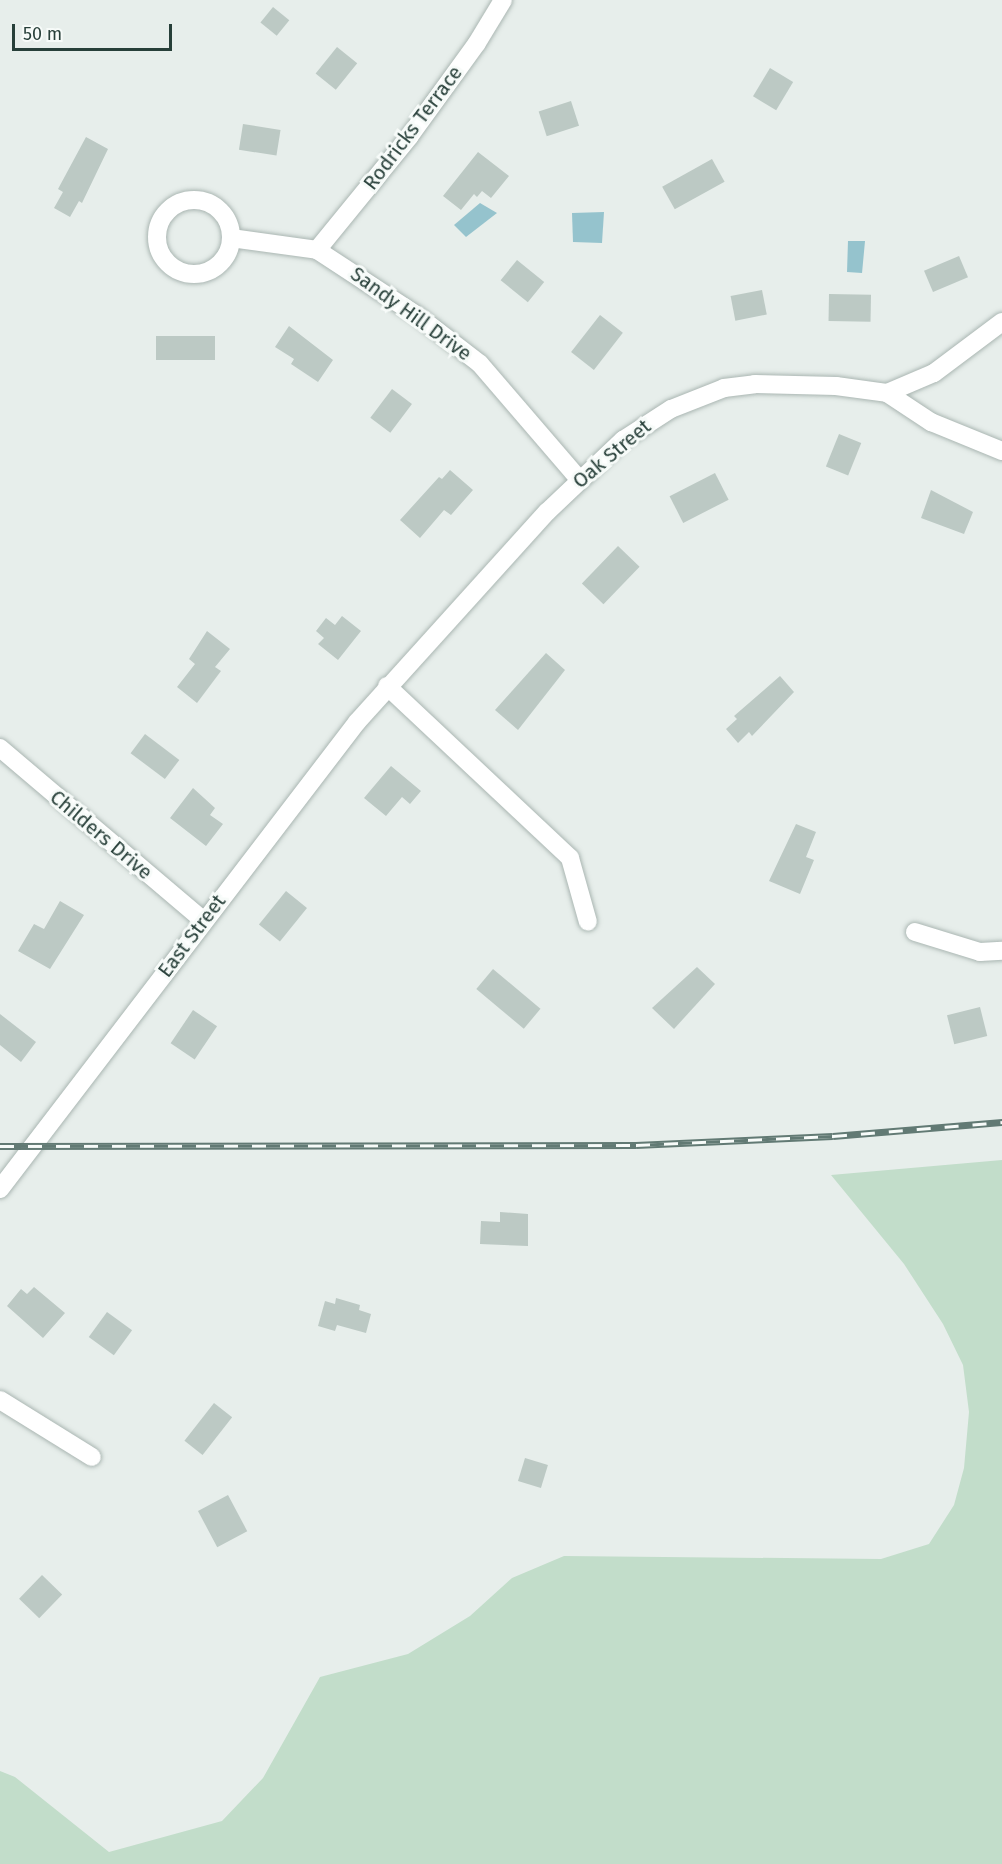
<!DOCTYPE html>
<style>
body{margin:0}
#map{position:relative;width:1002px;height:1864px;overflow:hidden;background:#e7eeeb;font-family:"Fira Sans",sans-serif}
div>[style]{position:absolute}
.green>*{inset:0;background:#c2ddca}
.water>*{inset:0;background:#95c3cd}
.building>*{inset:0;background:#bcc9c4;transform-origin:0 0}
.roads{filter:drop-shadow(0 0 2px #aab6b2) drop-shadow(0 0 2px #aab6b2)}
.minor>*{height:18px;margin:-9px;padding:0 9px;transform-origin:9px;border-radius:9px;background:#fff}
.minor>.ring{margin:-9px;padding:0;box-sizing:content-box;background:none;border:18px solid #fff;border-radius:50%}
.tertiary>*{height:18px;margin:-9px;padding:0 9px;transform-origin:9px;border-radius:9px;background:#fff}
.secondary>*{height:18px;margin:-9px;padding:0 9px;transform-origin:9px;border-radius:9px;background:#fff}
.rail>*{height:7px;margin-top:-3.5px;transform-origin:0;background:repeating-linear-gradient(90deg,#f7fbf9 0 14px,#627a74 0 28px);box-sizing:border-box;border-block:2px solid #627a74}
span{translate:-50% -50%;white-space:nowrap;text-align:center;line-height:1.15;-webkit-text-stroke:6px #f7fbf9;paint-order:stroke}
.street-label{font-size:20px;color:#273f39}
.scale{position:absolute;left:12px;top:24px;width:160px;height:27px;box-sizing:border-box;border:3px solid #273f39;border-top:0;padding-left:8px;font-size:18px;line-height:21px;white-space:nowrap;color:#273f39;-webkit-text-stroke:4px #f7fbf9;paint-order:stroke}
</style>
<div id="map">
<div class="green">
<i style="clip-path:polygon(1002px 1160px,1002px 1864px,0 1864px,0 1771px,15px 1777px,109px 1852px,222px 1821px,263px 1778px,320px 1677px,408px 1654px,470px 1616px,512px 1578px,564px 1556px,881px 1559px,929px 1544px,954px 1505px,964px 1468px,969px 1412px,963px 1365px,943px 1324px,904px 1264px,831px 1175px)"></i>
</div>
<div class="water">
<i style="clip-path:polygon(480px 203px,497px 213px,466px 237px,454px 225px)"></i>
<i style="clip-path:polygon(604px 212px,602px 243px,573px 242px,572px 213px)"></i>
<i style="clip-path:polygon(848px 241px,865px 241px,862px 273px,847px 272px)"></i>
</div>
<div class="building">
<i style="left:273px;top:7px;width:21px;height:20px;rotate:39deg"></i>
<i style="left:337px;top:47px;width:26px;height:34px;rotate:39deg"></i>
<i style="left:770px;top:68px;width:27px;height:33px;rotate:31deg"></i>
<i style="left:571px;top:101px;width:26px;height:34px;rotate:72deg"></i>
<i style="left:243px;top:124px;width:38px;height:26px;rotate:9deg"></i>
<i style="clip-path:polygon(86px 137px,108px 149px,82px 203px,79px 201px,70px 217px,54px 208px,63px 192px,58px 189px)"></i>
<i style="clip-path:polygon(478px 152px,509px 176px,491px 198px,482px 191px,477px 197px,474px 194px,461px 210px,443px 196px)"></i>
<i style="left:712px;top:159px;width:26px;height:57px;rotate:61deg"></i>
<i style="left:959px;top:256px;width:23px;height:38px;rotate:67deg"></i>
<i style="left:517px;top:260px;width:35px;height:26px;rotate:39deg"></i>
<i style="left:762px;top:290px;width:25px;height:32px;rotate:79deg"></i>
<i style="left:829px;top:294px;width:42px;height:27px;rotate:1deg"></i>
<i style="left:600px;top:315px;width:29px;height:47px;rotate:38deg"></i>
<i style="clip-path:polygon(289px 326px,333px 360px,318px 382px,291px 364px,294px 359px,275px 347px)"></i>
<i style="left:215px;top:336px;width:24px;height:59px;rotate:90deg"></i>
<i style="left:392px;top:389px;width:25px;height:36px;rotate:37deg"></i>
<i style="left:839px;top:434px;width:24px;height:35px;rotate:22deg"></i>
<i style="clip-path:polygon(450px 470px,473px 490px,451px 515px,444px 510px,420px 538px,400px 520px,439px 477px,442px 479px)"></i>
<i style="left:715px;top:473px;width:30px;height:51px;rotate:63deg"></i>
<i style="clip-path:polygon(931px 490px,973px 512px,964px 534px,921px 518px)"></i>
<i style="left:618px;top:546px;width:30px;height:52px;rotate:44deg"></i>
<i style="clip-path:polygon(342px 616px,361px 631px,338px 660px,318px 644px,324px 638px,316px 631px,326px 618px,335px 625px)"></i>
<i style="clip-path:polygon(207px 631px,230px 649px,215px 667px,221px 671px,197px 703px,177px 687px,195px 664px,189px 659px)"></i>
<i style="clip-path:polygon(546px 653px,565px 670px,518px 730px,495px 710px)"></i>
<i style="clip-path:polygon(780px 676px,794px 692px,752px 736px,749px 732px,738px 743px,726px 729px,737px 719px,734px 716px)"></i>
<i style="left:145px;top:734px;width:43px;height:24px;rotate:37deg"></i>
<i style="clip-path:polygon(391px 766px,421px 791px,410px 804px,402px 797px,386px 816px,364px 798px)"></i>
<i style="clip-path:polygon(193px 788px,215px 808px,210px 815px,223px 824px,206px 846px,170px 818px)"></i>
<i style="clip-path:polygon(796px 824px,816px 832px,806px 857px,814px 860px,800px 894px,769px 881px)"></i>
<i style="left:286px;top:891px;width:27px;height:43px;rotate:39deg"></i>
<i style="clip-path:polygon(60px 901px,84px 915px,50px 969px,18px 951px,34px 924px,44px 929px)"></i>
<i style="clip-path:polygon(697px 967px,715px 984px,674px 1029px,652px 1008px)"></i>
<i style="left:493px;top:969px;width:62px;height:26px;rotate:40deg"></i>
<i style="left:980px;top:1007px;width:30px;height:34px;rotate:76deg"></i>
<i style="left:193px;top:1010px;width:29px;height:40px;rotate:34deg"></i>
<i style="clip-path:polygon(0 1014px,36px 1042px,21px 1062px,0 1045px)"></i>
<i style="clip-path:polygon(500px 1212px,528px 1214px,528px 1246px,480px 1244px,481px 1221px,500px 1222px)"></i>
<i style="clip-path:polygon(34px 1287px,65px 1313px,43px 1338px,7px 1306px,21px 1289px,27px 1294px)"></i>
<i style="clip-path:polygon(336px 1298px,360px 1305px,359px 1310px,371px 1314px,366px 1333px,337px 1325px,335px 1331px,318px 1326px,325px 1301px,335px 1304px)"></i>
<i style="left:107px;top:1312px;width:31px;height:31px;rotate:36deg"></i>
<i style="left:214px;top:1403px;width:23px;height:48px;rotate:38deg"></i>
<i style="left:525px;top:1458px;width:24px;height:24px;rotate:17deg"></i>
<i style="left:228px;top:1495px;width:41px;height:34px;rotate:62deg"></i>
<i style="left:42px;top:1575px;width:28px;height:33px;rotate:44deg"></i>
</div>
<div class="roads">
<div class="minor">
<i class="ring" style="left:157px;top:200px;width:56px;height:56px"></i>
<i style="left:231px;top:238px;width:87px;rotate:7.9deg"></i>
<i style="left:317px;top:250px;width:121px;rotate:33.2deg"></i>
<i style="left:418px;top:316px;width:78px;rotate:37.7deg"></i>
<i style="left:480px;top:364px;width:152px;rotate:49.3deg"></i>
<i style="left:317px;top:250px;width:146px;rotate:-50.8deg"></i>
<i style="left:409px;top:137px;width:116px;rotate:-54.1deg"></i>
<i style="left:477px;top:43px;width:50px;rotate:-58.8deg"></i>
<i style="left:387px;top:686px;width:251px;rotate:43.2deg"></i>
<i style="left:570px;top:858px;width:66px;rotate:74.3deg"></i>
<i style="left:0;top:748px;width:266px;rotate:40.3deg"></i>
<i style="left:915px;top:932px;width:68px;rotate:17.1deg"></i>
<i style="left:980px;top:952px;width:22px;rotate:-3deg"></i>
<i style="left:0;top:1400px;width:108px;rotate:31.8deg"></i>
</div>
<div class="tertiary">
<i style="left:887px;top:393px;width:51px;rotate:-23.1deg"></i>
<i style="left:934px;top:373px;width:85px;rotate:-36.9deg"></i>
</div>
<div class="secondary">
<i style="left:0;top:1189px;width:588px;rotate:-52.6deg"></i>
<i style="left:357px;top:722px;width:283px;rotate:-47.9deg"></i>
<i style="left:547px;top:512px;width:105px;rotate:-43.5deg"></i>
<i style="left:623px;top:440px;width:57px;rotate:-32.9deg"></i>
<i style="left:671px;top:409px;width:57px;rotate:-21.6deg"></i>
<i style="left:724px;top:388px;width:31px;rotate:-7deg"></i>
<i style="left:755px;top:384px;width:81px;rotate:1.4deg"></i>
<i style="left:836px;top:386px;width:51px;rotate:7.8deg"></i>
<i style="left:887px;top:393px;width:53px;rotate:33.4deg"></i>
<i style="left:931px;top:422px;width:77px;rotate:22.2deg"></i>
</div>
</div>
<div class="rail">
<i style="left:0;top:1146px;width:636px;rotate:-0.09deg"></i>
<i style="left:636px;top:1145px;width:197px;rotate:-2.6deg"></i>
<i style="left:833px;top:1136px;width:170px;rotate:-4.7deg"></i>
</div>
<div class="street-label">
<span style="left:413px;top:128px;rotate:-53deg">Rodricks Terrace</span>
<span style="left:411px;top:314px;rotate:36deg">Sandy Hill Drive</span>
<span style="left:612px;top:454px;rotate:-40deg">Oak Street</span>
<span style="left:101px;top:835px;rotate:40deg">Childers Drive</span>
<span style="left:192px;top:936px;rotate:-53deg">East Street</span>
</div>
<div class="scale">50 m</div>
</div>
